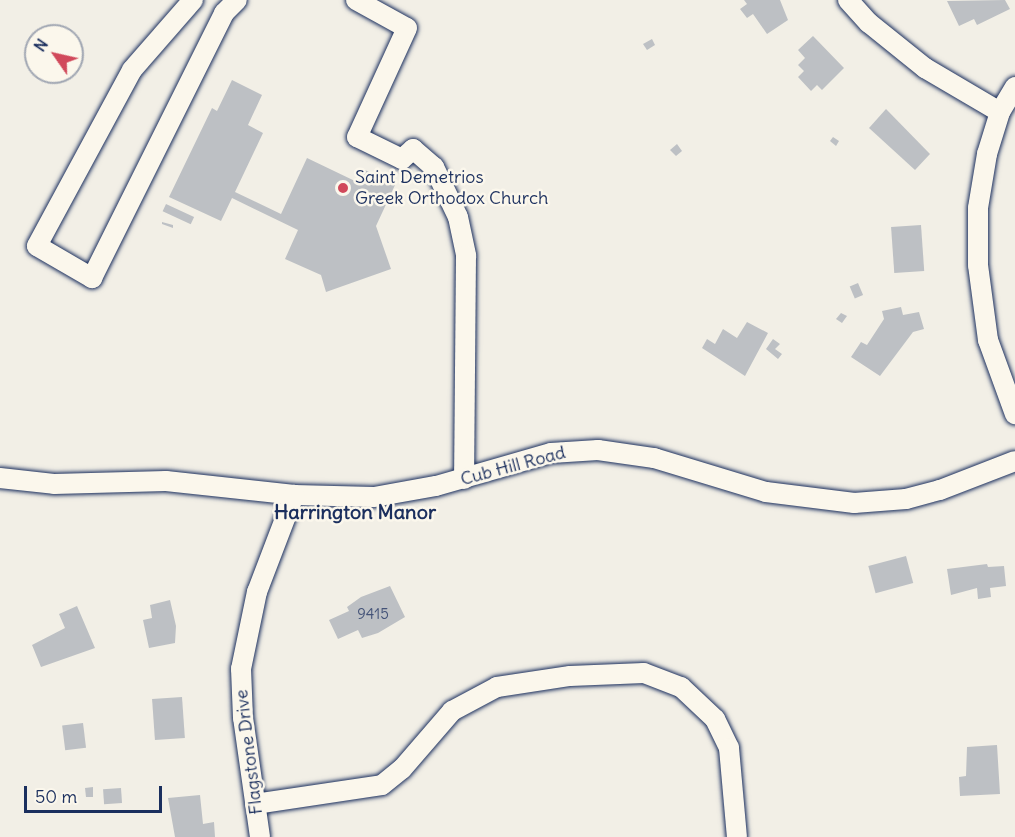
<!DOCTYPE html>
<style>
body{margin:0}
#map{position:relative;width:1015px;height:837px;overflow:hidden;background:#f2efe6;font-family:Delius,sans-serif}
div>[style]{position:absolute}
.building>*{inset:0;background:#bdc0c4;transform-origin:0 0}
.roads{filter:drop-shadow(0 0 2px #1b2f5e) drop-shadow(0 0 2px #1b2f5e)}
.minor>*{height:20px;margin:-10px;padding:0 10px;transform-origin:10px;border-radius:10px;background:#fbf7ec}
.dots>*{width:16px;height:16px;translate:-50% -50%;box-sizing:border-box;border:3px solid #fbf7ec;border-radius:50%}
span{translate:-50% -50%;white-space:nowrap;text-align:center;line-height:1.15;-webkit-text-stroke:5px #fbf7ec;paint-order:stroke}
.number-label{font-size:15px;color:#445378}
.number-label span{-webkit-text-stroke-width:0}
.poi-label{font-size:18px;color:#1b2f5e}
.left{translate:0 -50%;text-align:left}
.street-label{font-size:18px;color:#1b2f5e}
.neighbourhood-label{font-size:20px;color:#1b2f5e;font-weight:700}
.north{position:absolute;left:24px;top:24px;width:60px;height:60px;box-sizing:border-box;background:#fbf7ec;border:2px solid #a1a7b3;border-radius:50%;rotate:304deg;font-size:16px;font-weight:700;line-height:24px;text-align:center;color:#1b2f5e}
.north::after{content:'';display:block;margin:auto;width:21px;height:27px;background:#d1495b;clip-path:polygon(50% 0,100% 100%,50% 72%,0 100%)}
.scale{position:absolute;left:24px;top:786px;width:138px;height:27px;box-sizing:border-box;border:3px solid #1b2f5e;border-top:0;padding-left:8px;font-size:18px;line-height:21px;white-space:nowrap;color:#1b2f5e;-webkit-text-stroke:4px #fbf7ec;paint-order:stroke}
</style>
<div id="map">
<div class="building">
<i style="clip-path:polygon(744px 0,780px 0,788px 20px,767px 34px,753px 14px,747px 18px,740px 9px,747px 4px)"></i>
<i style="clip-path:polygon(1005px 0,1010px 9px,977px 25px,974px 19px,959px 26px,947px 1px)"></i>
<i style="clip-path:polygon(813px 36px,844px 68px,822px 90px,817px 85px,811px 91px,798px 77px,804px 71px,798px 65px,805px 58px,798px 50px)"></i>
<i style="clip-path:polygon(652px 39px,655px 45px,647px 50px,643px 44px)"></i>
<i style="clip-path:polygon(232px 80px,262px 95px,248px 125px,263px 133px,235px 192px,281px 214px,307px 158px,357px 182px,363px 169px,395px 185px,376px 226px,391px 269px,326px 292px,321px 275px,285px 259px,298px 230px,232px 198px,221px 221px,169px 197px,212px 108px,217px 111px)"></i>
<i style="clip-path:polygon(886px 109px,930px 154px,915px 170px,869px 128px)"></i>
<i style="clip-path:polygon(833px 137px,839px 141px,836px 146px,830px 141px)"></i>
<i style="clip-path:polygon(677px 144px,682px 151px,676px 156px,670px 150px)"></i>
<i style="left:166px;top:204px;width:31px;height:8px;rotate:25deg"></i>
<i style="clip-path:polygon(162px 222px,173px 225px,173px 228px,162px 224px)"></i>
<i style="left:921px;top:225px;width:46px;height:30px;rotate:86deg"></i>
<i style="left:858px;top:283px;width:13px;height:9px;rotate:67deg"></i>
<i style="clip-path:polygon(901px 307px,903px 315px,919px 312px,924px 329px,913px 332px,880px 376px,851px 357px,861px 342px,867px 345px,884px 319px,882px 311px)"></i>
<i style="clip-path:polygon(841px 313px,847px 316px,842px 323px,836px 319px)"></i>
<i style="clip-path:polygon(747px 322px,768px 333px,745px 376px,702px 348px,707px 339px,715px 344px,723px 329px,737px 338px)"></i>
<i style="clip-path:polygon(773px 339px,780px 344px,775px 349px,782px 354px,778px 359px,766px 349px)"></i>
<i style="left:906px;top:556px;width:28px;height:39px;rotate:75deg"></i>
<i style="clip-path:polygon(987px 564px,988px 567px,1004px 566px,1006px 586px,990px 588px,991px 597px,978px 599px,977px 588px,951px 595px,947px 569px)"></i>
<i style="clip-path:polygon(390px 586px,405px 617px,378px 633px,362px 638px,358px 630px,338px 639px,329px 620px,349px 611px,347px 607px,361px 597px)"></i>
<i style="clip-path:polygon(170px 600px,176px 626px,175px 643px,149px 648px,143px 620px,152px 618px,150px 605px)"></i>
<i style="clip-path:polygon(77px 606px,95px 648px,41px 667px,32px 645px,65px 628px,59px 614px)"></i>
<i style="left:182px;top:697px;width:41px;height:30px;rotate:86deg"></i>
<i style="left:83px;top:723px;width:25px;height:21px;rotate:83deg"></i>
<i style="clip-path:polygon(997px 745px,1000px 794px,960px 796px,959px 777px,966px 776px,967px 747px)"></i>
<i style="clip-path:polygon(93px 787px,93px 797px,86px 797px,85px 788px)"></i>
<i style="left:121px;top:788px;width:15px;height:18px;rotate:86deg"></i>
<i style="clip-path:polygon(200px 795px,203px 824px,214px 822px,215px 837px,175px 837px,168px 798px)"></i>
</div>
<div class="roads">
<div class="minor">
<i style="left:193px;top:0;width:93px;rotate:131.1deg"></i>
<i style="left:132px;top:70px;width:200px;rotate:118.4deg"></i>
<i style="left:37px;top:246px;width:64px;rotate:30.2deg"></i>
<i style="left:92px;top:278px;width:296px;rotate:-63.5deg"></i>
<i style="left:224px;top:13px;width:18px;rotate:-45deg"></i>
<i style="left:356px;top:0;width:58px;rotate:28.8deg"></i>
<i style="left:407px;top:28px;width:120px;rotate:114.6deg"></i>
<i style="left:357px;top:137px;width:50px;rotate:26.1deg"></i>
<i style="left:402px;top:159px;width:15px;rotate:-42deg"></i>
<i style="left:413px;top:149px;width:28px;rotate:41deg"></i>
<i style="left:434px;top:167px;width:55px;rotate:64.4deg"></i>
<i style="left:458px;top:217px;width:40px;rotate:78deg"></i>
<i style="left:466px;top:256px;width:223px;rotate:90.5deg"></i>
<i style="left:848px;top:0;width:31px;rotate:48deg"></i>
<i style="left:869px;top:23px;width:72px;rotate:38.8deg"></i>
<i style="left:925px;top:68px;width:87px;rotate:30.4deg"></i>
<i style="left:1015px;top:87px;width:29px;rotate:121deg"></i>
<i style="left:1000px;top:112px;width:44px;rotate:107.2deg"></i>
<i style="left:987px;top:154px;width:55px;rotate:99.5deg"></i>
<i style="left:978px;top:208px;width:57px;rotate:90deg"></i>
<i style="left:978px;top:265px;width:76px;rotate:82.4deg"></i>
<i style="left:988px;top:340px;width:79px;rotate:70deg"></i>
<i style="left:0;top:478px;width:54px;rotate:6.3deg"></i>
<i style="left:54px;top:484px;width:112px;rotate:-1.5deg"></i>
<i style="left:166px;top:481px;width:129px;rotate:6.2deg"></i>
<i style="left:294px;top:495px;width:80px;rotate:1.4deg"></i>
<i style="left:374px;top:497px;width:63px;rotate:-10.1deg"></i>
<i style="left:436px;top:486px;width:120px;rotate:-16deg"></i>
<i style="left:551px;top:453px;width:47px;rotate:-3.7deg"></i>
<i style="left:598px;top:450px;width:57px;rotate:8.1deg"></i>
<i style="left:654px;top:458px;width:117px;rotate:16.9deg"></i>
<i style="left:766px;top:492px;width:89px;rotate:7.1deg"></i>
<i style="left:854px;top:503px;width:52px;rotate:-4.4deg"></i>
<i style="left:906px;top:499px;width:35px;rotate:-15deg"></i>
<i style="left:940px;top:490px;width:80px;rotate:-21.1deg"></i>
<i style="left:255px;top:804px;width:128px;rotate:-8.5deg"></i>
<i style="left:382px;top:785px;width:26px;rotate:-39deg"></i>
<i style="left:402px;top:769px;width:77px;rotate:-49.2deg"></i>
<i style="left:452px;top:711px;width:51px;rotate:-28.1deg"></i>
<i style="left:497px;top:687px;width:74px;rotate:-8.6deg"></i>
<i style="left:570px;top:676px;width:74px;rotate:-2.3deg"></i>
<i style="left:644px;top:673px;width:40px;rotate:21deg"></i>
<i style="left:681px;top:687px;width:47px;rotate:43.3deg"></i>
<i style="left:715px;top:719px;width:32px;rotate:64deg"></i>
<i style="left:729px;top:748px;width:89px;rotate:84.9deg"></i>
<i style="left:260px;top:837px;width:120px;rotate:-98.1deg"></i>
<i style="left:243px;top:718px;width:49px;rotate:-92.3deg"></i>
<i style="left:241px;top:669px;width:79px;rotate:-78.3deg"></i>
<i style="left:257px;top:592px;width:104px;rotate:-69.1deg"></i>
</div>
</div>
<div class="dots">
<i style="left:343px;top:188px;background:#d1495b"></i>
</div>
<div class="number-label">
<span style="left:373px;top:614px">9415</span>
</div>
<div class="poi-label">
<span class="left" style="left:355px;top:188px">Saint Demetrios<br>Greek Orthodox Church</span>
</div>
<div class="street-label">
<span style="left:513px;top:466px;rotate:-15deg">Cub Hill Road</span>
<span style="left:249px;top:752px;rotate:-97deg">Flagstone Drive</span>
</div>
<div class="neighbourhood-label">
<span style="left:355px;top:511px">Harrington Manor</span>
</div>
<div class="north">N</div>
<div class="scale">50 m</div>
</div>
